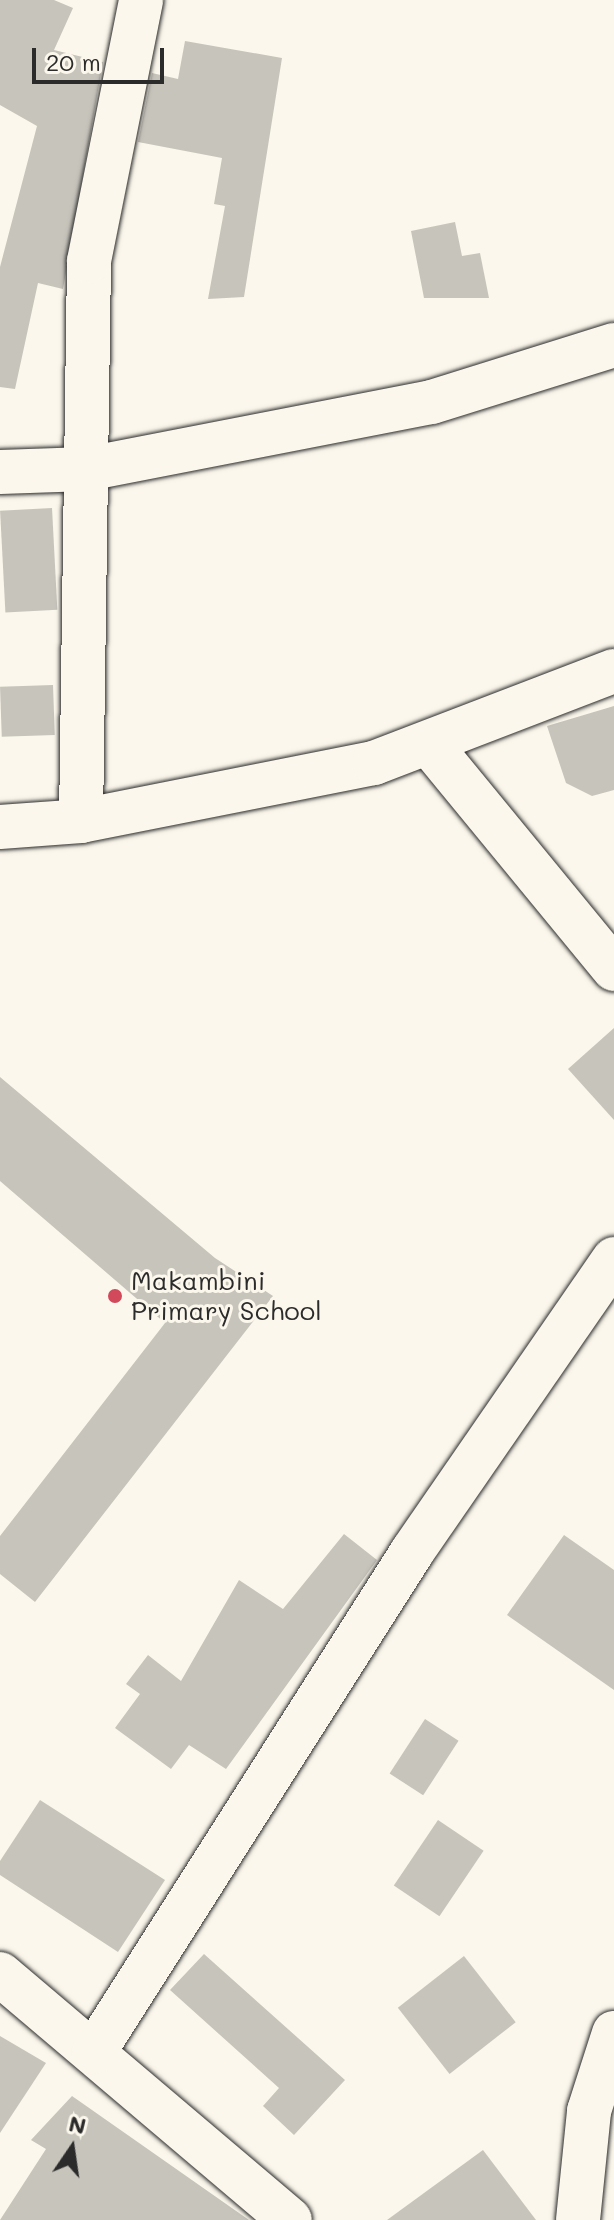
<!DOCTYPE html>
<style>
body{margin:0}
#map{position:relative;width:614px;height:2220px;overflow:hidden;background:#fbf7ec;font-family:Mali,sans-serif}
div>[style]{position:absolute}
.building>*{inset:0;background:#c7c4bc;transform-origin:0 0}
.roads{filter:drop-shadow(0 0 2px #2b2b2b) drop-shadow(0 0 2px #2b2b2b)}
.street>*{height:44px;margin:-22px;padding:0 22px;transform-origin:22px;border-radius:22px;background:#fbf7ec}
.secondary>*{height:44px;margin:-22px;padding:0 22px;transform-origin:22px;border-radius:22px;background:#fbf7ec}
.dots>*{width:22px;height:22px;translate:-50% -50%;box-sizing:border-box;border:4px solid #fbf7ec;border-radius:50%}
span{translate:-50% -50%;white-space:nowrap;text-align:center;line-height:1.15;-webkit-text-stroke:6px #fbf7ec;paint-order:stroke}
.poi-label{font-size:26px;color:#2b2b2b}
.left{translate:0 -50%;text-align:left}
.north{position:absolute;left:32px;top:2108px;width:80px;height:80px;-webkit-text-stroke:6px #fbf7ec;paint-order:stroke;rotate:13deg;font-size:22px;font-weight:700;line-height:32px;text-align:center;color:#2b2b2b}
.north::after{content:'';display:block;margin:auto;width:28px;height:36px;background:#2b2b2b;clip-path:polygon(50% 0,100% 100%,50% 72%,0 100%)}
.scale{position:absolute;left:32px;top:48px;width:132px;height:36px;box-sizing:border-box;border:4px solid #2b2b2b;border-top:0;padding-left:10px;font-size:24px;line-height:28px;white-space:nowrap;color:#2b2b2b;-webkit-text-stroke:6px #fbf7ec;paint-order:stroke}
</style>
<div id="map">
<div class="building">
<i style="clip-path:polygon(0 0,54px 0,73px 8px,54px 50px,103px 62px,63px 289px,38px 283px,15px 389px,0 387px,0 267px,37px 126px,0 105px)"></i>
<i style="clip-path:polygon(185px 41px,282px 58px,244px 297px,208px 299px,225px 206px,214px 204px,222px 158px,138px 142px,152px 73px,178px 79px)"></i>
<i style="clip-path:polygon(455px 222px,462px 256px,480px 253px,489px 298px,424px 298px,411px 231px)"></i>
<i style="left:52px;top:508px;width:102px;height:52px;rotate:87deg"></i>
<i style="left:53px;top:685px;width:50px;height:53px;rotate:88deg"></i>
<i style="clip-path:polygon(614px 706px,614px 790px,592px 796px,566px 783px,547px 726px)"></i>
<i style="clip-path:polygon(614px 1028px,614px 1120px,568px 1069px)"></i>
<i style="clip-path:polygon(0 1077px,215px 1258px,273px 1296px,35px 1602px,0 1574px,0 1536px,165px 1323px,0 1181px)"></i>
<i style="clip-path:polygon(344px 1534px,377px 1560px,226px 1769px,189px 1745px,171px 1769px,115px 1728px,140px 1694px,126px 1684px,148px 1655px,181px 1681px,239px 1580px,283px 1609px)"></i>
<i style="clip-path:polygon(564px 1535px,614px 1570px,614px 1690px,507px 1615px)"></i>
<i style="left:425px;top:1719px;width:40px;height:65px;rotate:33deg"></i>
<i style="clip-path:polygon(40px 1800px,165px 1880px,118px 1952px,0 1875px,0 1861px)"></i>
<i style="left:438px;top:1820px;width:55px;height:79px;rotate:34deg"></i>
<i style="clip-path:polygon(204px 1954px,345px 2080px,294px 2135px,263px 2106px,279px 2088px,170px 1990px)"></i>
<i style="left:464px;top:1956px;width:84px;height:84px;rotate:52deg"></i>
<i style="clip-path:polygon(0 2036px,46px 2063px,0 2133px)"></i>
<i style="clip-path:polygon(72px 2096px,249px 2220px,0 2220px,46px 2149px,31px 2140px)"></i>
<i style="clip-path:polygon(483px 2150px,536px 2220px,387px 2220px)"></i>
</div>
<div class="roads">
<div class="street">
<i style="left:0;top:472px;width:87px;rotate:-2deg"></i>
<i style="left:87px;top:469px;width:351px;rotate:-11deg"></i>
<i style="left:432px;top:402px;width:191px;rotate:-17.4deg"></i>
<i style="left:430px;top:745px;width:290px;rotate:50.6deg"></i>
<i style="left:81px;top:821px;width:560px;rotate:-89.18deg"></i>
<i style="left:89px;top:261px;width:266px;rotate:-78.7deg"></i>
<i style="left:0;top:1974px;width:380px;rotate:40.3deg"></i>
<i style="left:94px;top:2052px;width:593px;rotate:-57.54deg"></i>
<i style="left:412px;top:1552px;width:356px;rotate:-55.4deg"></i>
<i style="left:578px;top:2220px;width:110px;rotate:-84.2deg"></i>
<i style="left:589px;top:2111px;width:82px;rotate:-72.2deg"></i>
</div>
<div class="secondary">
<i style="left:0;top:827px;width:81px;rotate:-4.2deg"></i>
<i style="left:81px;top:821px;width:299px;rotate:-11.2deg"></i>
<i style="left:374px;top:763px;width:257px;rotate:-21deg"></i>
</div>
</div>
<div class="dots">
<i style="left:115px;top:1296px;background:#d1495b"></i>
</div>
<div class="poi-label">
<span class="left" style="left:131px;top:1296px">Makambini<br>Primary School</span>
</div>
<div class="north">N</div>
<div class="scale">20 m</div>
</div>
